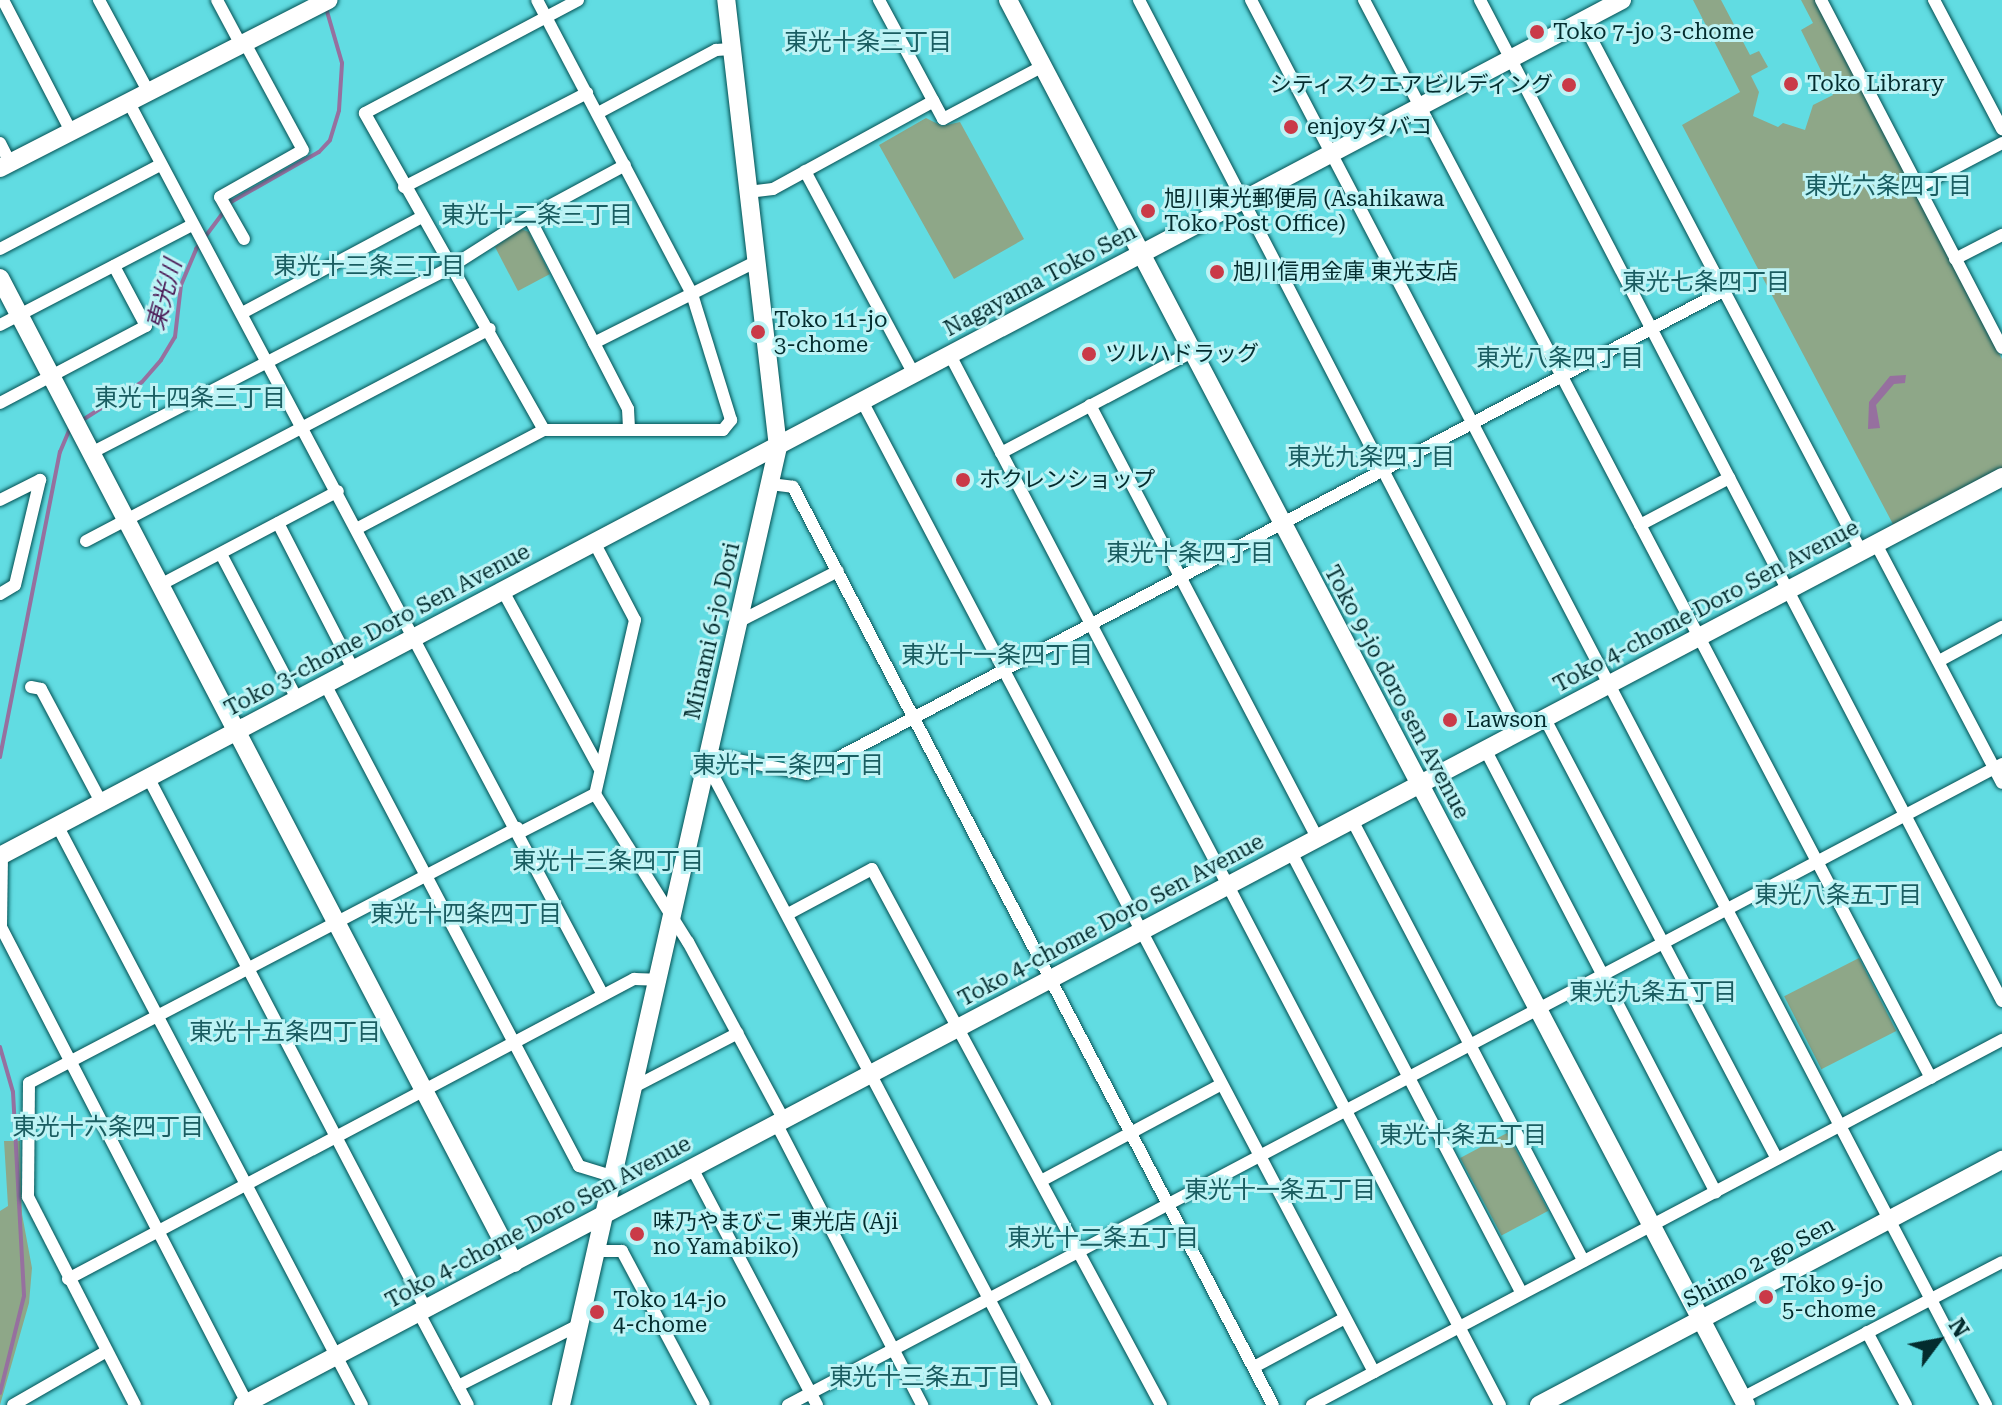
<!DOCTYPE html>
<meta charset="utf-8">
<style>
body{margin:0}
#map{position:relative;width:2002px;height:1405px;overflow:hidden;background:#61dce2;font-family:"Roboto Serif","Noto Sans JP",serif}
div>[style]{position:absolute}
.green>*{inset:0;background:#8ea788;transform-origin:0 0}
.water>*{inset:0;background:#96709f}
.stream>*{height:4px;margin:-2px;padding:0 2px;transform-origin:2px;border-radius:2px;background:#96709f}
.roads{filter:drop-shadow(0 0 2px #035053) drop-shadow(0 0 2px #035053)}
.street>*{height:12px;margin:-6px;padding:0 6px;transform-origin:6px;border-radius:6px;background:#fff}
.secondary>*{height:18px;margin:-9px;padding:0 9px;transform-origin:9px;border-radius:9px;background:#fff}
.dots>*{width:22px;height:22px;translate:-50% -50%;box-sizing:border-box;border:4px solid #bdf3f5;border-radius:50%}
span{translate:-50% -50%;white-space:nowrap;text-align:center;line-height:1.15;-webkit-text-stroke:6px #bdf3f5;paint-order:stroke}
.poi-label{font-size:22px;color:#032c2e}
.left{translate:0 -50%;text-align:left}
.right{translate:-100% -50%;text-align:right}
.street-label{font-size:22px;color:#032c2e}
.neighbourhood-label{font-size:24px;color:#1a5d61}
.water-label{font-size:24px;color:#4c1b57;font-style:italic}
.north{position:absolute;left:1898px;top:1301px;width:80px;height:80px;-webkit-text-stroke:6px #bdf3f5;paint-order:stroke;rotate:58deg;font-size:22px;font-weight:700;line-height:32px;text-align:center;color:#032c2e}
.north::after{content:'';display:block;margin:auto;width:28px;height:36px;background:#032c2e;clip-path:polygon(50% 0,100% 100%,50% 72%,0 100%)}
</style>
<div id="map">
<div class="green">
<i style="clip-path:polygon(1693px 0,1721px 0,1750px 55px,1759px 51px,1768px 67px,1751px 76px,1759px 92px,1753px 116px,1778px 127px,1783px 123px,1805px 130px,1813px 105px,1833px 95px,1801px 30px,1813px 23px,1801px 0,1815px 0,2002px 359px,2002px 472px,1895px 528px,1682px 125px,1740px 92px)"></i>
<i style="clip-path:polygon(926px 118px,942px 126px,960px 122px,1024px 239px,954px 279px,879px 145px)"></i>
<i style="clip-path:polygon(521px 229px,529px 232px,550px 274px,518px 291px,495px 247px)"></i>
<i style="left:1859px;top:958px;width:82px;height:84px;rotate:63deg"></i>
<i style="left:1507px;top:1133px;width:88px;height:53px;rotate:62deg"></i>
<i style="clip-path:polygon(4px 1141px,20px 1141px,22px 1214px,32px 1268px,29px 1303px,0 1405px,0 1211px,8px 1206px)"></i>
</div>
<div class="water">
<i style="clip-path:polygon(1906px 375px,1905px 383px,1894px 384px,1876px 405px,1880px 428px,1868px 429px,1869px 402px,1890px 376px)"></i>
</div>
<div class="stream">
<i style="left:81px;top:421px;width:72px;rotate:-32.6deg"></i>
<i style="left:142px;top:382px;width:29px;rotate:-49deg"></i>
<i style="left:161px;top:360px;width:27px;rotate:-59deg"></i>
<i style="left:175px;top:337px;width:52px;rotate:-83.4deg"></i>
<i style="left:181px;top:285px;width:39px;rotate:-67deg"></i>
<i style="left:196px;top:249px;width:59px;rotate:-53.3deg"></i>
<i style="left:231px;top:202px;width:101px;rotate:-29.6deg"></i>
<i style="left:319px;top:152px;width:16px;rotate:-47deg"></i>
<i style="left:330px;top:140px;width:31px;rotate:-73deg"></i>
<i style="left:339px;top:110px;width:47px;rotate:-86.3deg"></i>
<i style="left:342px;top:63px;width:57px;rotate:-106.2deg"></i>
<i style="left:0;top:757px;width:311px;rotate:-78.9deg"></i>
<i style="left:60px;top:452px;width:26px;rotate:-67deg"></i>
<i style="left:0;top:1047px;width:47px;rotate:73.9deg"></i>
<i style="left:13px;top:1092px;width:204px;rotate:86.9deg"></i>
<i style="left:24px;top:1296px;width:100px;rotate:103.9deg"></i>
</div>
<div class="roads">
<div class="street">
<i style="left:3px;top:0;width:148px;rotate:62.6deg"></i>
<i style="left:99px;top:0;width:103px;rotate:61.7deg"></i>
<i style="left:217px;top:0;width:51px;rotate:61.9deg"></i>
<i style="left:879px;top:0;width:135px;rotate:61.7deg"></i>
<i style="left:943px;top:119px;width:113px;rotate:-27.9deg"></i>
<i style="left:1139px;top:0;width:825px;rotate:62.57deg"></i>
<i style="left:1251px;top:0;width:1586px;rotate:62.38deg"></i>
<i style="left:1364px;top:0;width:1218px;rotate:62.26deg"></i>
<i style="left:1480px;top:0;width:1129px;rotate:62.46deg"></i>
<i style="left:1821px;top:0;width:392px;rotate:62.5deg"></i>
<i style="left:1934px;top:0;width:146px;rotate:62.2deg"></i>
<i style="left:1582px;top:21px;width:599px;rotate:62.24deg"></i>
<i style="left:128px;top:101px;width:1012px;rotate:62.02deg"></i>
<i style="left:598px;top:113px;width:134px;rotate:-28.1deg"></i>
<i style="left:716px;top:50px;width:15px;rotate:-4deg"></i>
<i style="left:0;top:143px;width:22px;rotate:63deg"></i>
<i style="left:805px;top:171px;width:230px;rotate:61.8deg"></i>
<i style="left:404px;top:187px;width:206px;rotate:-27.2deg"></i>
<i style="left:1918px;top:187px;width:95px;rotate:-27.6deg"></i>
<i style="left:748px;top:192px;width:25px;rotate:-7deg"></i>
<i style="left:773px;top:189px;width:183px;rotate:-28.7deg"></i>
<i style="left:529px;top:217px;width:216px;rotate:62.7deg"></i>
<i style="left:628px;top:409px;width:21px;rotate:87deg"></i>
<i style="left:244px;top:239px;width:48px;rotate:-119.7deg"></i>
<i style="left:220px;top:197px;width:95px;rotate:-29.5deg"></i>
<i style="left:303px;top:150px;width:122px;rotate:-118.5deg"></i>
<i style="left:0;top:249px;width:181px;rotate:-27.7deg"></i>
<i style="left:1955px;top:259px;width:53px;rotate:-27.1deg"></i>
<i style="left:244px;top:312px;width:200px;rotate:-28.1deg"></i>
<i style="left:0;top:325px;width:216px;rotate:-27.5deg"></i>
<i style="left:594px;top:343px;width:182px;rotate:-26.7deg"></i>
<i style="left:950px;top:355px;width:1185px;rotate:62.35deg"></i>
<i style="left:862px;top:401px;width:1098px;rotate:62.2deg"></i>
<i style="left:0;top:403px;width:165px;rotate:-27.8deg"></i>
<i style="left:146px;top:326px;width:68px;rotate:-118.1deg"></i>
<i style="left:1090px;top:405px;width:490px;rotate:62.3deg"></i>
<i style="left:544px;top:430px;width:364px;rotate:-119.5deg"></i>
<i style="left:365px;top:113px;width:241px;rotate:-27.9deg"></i>
<i style="left:93px;top:452px;width:401px;rotate:-27.3deg"></i>
<i style="left:449px;top:268px;width:95px;rotate:-32.5deg"></i>
<i style="left:529px;top:217px;width:109px;rotate:-28.4deg"></i>
<i style="left:1001px;top:453px;width:216px;rotate:-27.9deg"></i>
<i style="left:770px;top:484px;width:23px;rotate:7deg"></i>
<i style="left:793px;top:487px;width:1036px;rotate:62.4deg"></i>
<i style="left:0;top:500px;width:45px;rotate:-26.6deg"></i>
<i style="left:278px;top:523px;width:164px;rotate:62.8deg"></i>
<i style="left:1640px;top:525px;width:101px;rotate:-27.8deg"></i>
<i style="left:358px;top:528px;width:210px;rotate:-27.8deg"></i>
<i style="left:544px;top:430px;width:179px"></i>
<i style="left:723px;top:430px;width:13px;rotate:-51deg"></i>
<i style="left:731px;top:420px;width:132px;rotate:-107.2deg"></i>
<i style="left:692px;top:294px;width:332px;rotate:-117.8deg"></i>
<i style="left:86px;top:541px;width:456px;rotate:-27.7deg"></i>
<i style="left:594px;top:542px;width:88px;rotate:62.3deg"></i>
<i style="left:635px;top:620px;width:179px;rotate:102.9deg"></i>
<i style="left:595px;top:794px;width:175px;rotate:57.9deg"></i>
<i style="left:688px;top:942px;width:202px;rotate:61.7deg"></i>
<i style="left:1876px;top:544px;width:270px;rotate:62.2deg"></i>
<i style="left:221px;top:554px;width:164px;rotate:62.3deg"></i>
<i style="left:160px;top:585px;width:201px;rotate:-27.8deg"></i>
<i style="left:503px;top:591px;width:201px;rotate:61.5deg"></i>
<i style="left:0;top:594px;width:17px;rotate:-31deg"></i>
<i style="left:15px;top:585px;width:108px;rotate:-76.6deg"></i>
<i style="left:738px;top:622px;width:112px;rotate:-27deg"></i>
<i style="left:1939px;top:661px;width:72px;rotate:-28.4deg"></i>
<i style="left:325px;top:684px;width:545px;rotate:62.21deg"></i>
<i style="left:579px;top:1166px;width:34px;rotate:17deg"></i>
<i style="left:31px;top:687px;width:10px;rotate:11deg"></i>
<i style="left:41px;top:689px;width:128px;rotate:62deg"></i>
<i style="left:1545px;top:719px;width:497px;rotate:62.2deg"></i>
<i style="left:1485px;top:749px;width:500px;rotate:62.5deg"></i>
<i style="left:708px;top:754px;width:101px;rotate:11.4deg"></i>
<i style="left:807px;top:774px;width:1036px;rotate:-27.8deg"></i>
<i style="left:707px;top:764px;width:725px;rotate:62.2deg"></i>
<i style="left:148px;top:777px;width:600px;rotate:62.41deg"></i>
<i style="left:1352px;top:820px;width:498px;rotate:62.3deg"></i>
<i style="left:57px;top:825px;width:655px;rotate:62.26deg"></i>
<i style="left:519px;top:833px;width:85px;rotate:-27.2deg"></i>
<i style="left:1291px;top:852px;width:498px;rotate:62.4deg"></i>
<i style="left:2px;top:855px;width:72px;rotate:90.8deg"></i>
<i style="left:1px;top:927px;width:538px;rotate:62.67deg"></i>
<i style="left:788px;top:914px;width:95px;rotate:-28.2deg"></i>
<i style="left:872px;top:869px;width:609px;rotate:61.67deg"></i>
<i style="left:632px;top:1088px;width:119px;rotate:-27.4deg"></i>
<i style="left:776px;top:1123px;width:318px;rotate:62.6deg"></i>
<i style="left:692px;top:1168px;width:268px;rotate:62.2deg"></i>
<i style="left:1041px;top:1181px;width:203px;rotate:-28.2deg"></i>
<i style="left:595px;top:1251px;width:27px"></i>
<i style="left:622px;top:1251px;width:174px;rotate:62deg"></i>
<i style="left:68px;top:1279px;width:641px;rotate:-27.93deg"></i>
<i style="left:634px;top:979px;width:23px;rotate:2deg"></i>
<i style="left:419px;top:1313px;width:104px;rotate:62deg"></i>
<i style="left:1867px;top:1332px;width:83px;rotate:61.9deg"></i>
<i style="left:1254px;top:1367px;width:103px;rotate:-28.3deg"></i>
<i style="left:458px;top:1386px;width:136px;rotate:-26.8deg"></i>
<i style="left:1742px;top:1398px;width:293px;rotate:-27.6deg"></i>
<i style="left:13px;top:1405px;width:108px;rotate:-29.9deg"></i>
<i style="left:135px;top:1405px;width:234px;rotate:-117.2deg"></i>
<i style="left:28px;top:1197px;width:114px;rotate:-89.5deg"></i>
<i style="left:29px;top:1083px;width:551px;rotate:-27.59deg"></i>
<i style="left:788px;top:1405px;width:1373px;rotate:-27.83deg"></i>
<i style="left:1312px;top:1405px;width:781px;rotate:-27.88deg"></i>
</div>
<div class="secondary">
<i style="left:1008px;top:0;width:1587px;rotate:62.29deg"></i>
<i style="left:0;top:168px;width:369px;rotate:-27.1deg"></i>
<i style="left:0;top:278px;width:1111px;rotate:62.44deg"></i>
<i style="left:0;top:856px;width:1834px;rotate:-27.82deg"></i>
<i style="left:243px;top:1405px;width:1989px;rotate:-27.81deg"></i>
<i style="left:561px;top:1405px;width:982px;rotate:-77.24deg"></i>
<i style="left:778px;top:447px;width:450px;rotate:-96.6deg"></i>
<i style="left:1539px;top:1405px;width:524px;rotate:-27.89deg"></i>
</div>
</div>
<div class="dots">
<i style="left:1537px;top:32px;background:#ca3a48"></i>
<i style="left:1791px;top:84px;background:#ca3a48"></i>
<i style="left:1569px;top:85px;background:#ca3a48"></i>
<i style="left:1291px;top:127px;background:#ca3a48"></i>
<i style="left:1148px;top:211px;background:#ca3a48"></i>
<i style="left:1217px;top:272px;background:#ca3a48"></i>
<i style="left:758px;top:332px;background:#ca3a48"></i>
<i style="left:1089px;top:354px;background:#ca3a48"></i>
<i style="left:963px;top:480px;background:#ca3a48"></i>
<i style="left:1450px;top:720px;background:#ca3a48"></i>
<i style="left:637px;top:1234px;background:#ca3a48"></i>
<i style="left:1766px;top:1297px;background:#ca3a48"></i>
<i style="left:597px;top:1312px;background:#ca3a48"></i>
</div>
<div class="poi-label">
<span class="left" style="left:1553px;top:32px">Toko 7-jo 3-chome</span>
<span class="left" style="left:1807px;top:84px">Toko Library</span>
<span class="right" style="left:1553px;top:85px">シティスクエアビルディング</span>
<span class="left" style="left:1307px;top:127px">enjoyタバコ</span>
<span class="left" style="left:1164px;top:211px">旭川東光郵便局 (Asahikawa<br>Toko Post Office)</span>
<span class="left" style="left:1233px;top:272px">旭川信用金庫 東光支店</span>
<span class="left" style="left:774px;top:332px">Toko 11-jo<br>3-chome</span>
<span class="left" style="left:1105px;top:354px">ツルハドラッグ</span>
<span class="left" style="left:979px;top:480px">ホクレンショップ</span>
<span class="left" style="left:1466px;top:720px">Lawson</span>
<span class="left" style="left:653px;top:1234px">味乃やまびこ 東光店 (Aji<br>no Yamabiko)</span>
<span class="left" style="left:1782px;top:1297px">Toko 9-jo<br>5-chome</span>
<span class="left" style="left:613px;top:1312px">Toko 14-jo<br>4-chome</span>
</div>
<div class="street-label">
<span style="left:1040px;top:280px;rotate:-28deg">Nagayama Toko Sen</span>
<span style="left:1706px;top:606px;rotate:-28deg">Toko 4-chome Doro Sen Avenue</span>
<span style="left:377px;top:630px;rotate:-28deg">Toko 3-chome Doro Sen Avenue</span>
<span style="left:712px;top:631px;rotate:-77deg">Minami 6-jo Dori</span>
<span style="left:1397px;top:692px;rotate:62deg">Toko 9-jo doro sen Avenue</span>
<span style="left:1111px;top:920px;rotate:-28deg">Toko 4-chome Doro Sen Avenue</span>
<span style="left:538px;top:1222px;rotate:-28deg">Toko 4-chome Doro Sen Avenue</span>
<span style="left:1759px;top:1262px;rotate:-28deg">Shimo 2-go Sen</span>
</div>
<div class="neighbourhood-label">
<span style="left:868px;top:43px">東光十条三丁目</span>
<span style="left:1888px;top:187px">東光六条四丁目</span>
<span style="left:537px;top:216px">東光十二条三丁目</span>
<span style="left:369px;top:267px">東光十三条三丁目</span>
<span style="left:1706px;top:283px">東光七条四丁目</span>
<span style="left:1560px;top:359px">東光八条四丁目</span>
<span style="left:190px;top:399px">東光十四条三丁目</span>
<span style="left:1371px;top:458px">東光九条四丁目</span>
<span style="left:1190px;top:554px">東光十条四丁目</span>
<span style="left:997px;top:656px">東光十一条四丁目</span>
<span style="left:788px;top:766px">東光十二条四丁目</span>
<span style="left:608px;top:862px">東光十三条四丁目</span>
<span style="left:1838px;top:896px">東光八条五丁目</span>
<span style="left:466px;top:915px">東光十四条四丁目</span>
<span style="left:1653px;top:993px">東光九条五丁目</span>
<span style="left:285px;top:1033px">東光十五条四丁目</span>
<span style="left:108px;top:1128px">東光十六条四丁目</span>
<span style="left:1463px;top:1136px">東光十条五丁目</span>
<span style="left:1280px;top:1191px">東光十一条五丁目</span>
<span style="left:1103px;top:1239px">東光十二条五丁目</span>
<span style="left:925px;top:1378px">東光十三条五丁目</span>
</div>
<div class="water-label">
<span style="left:165px;top:295px;rotate:-75deg">東光川</span>
</div>
<div class="north">N</div>
</div>
